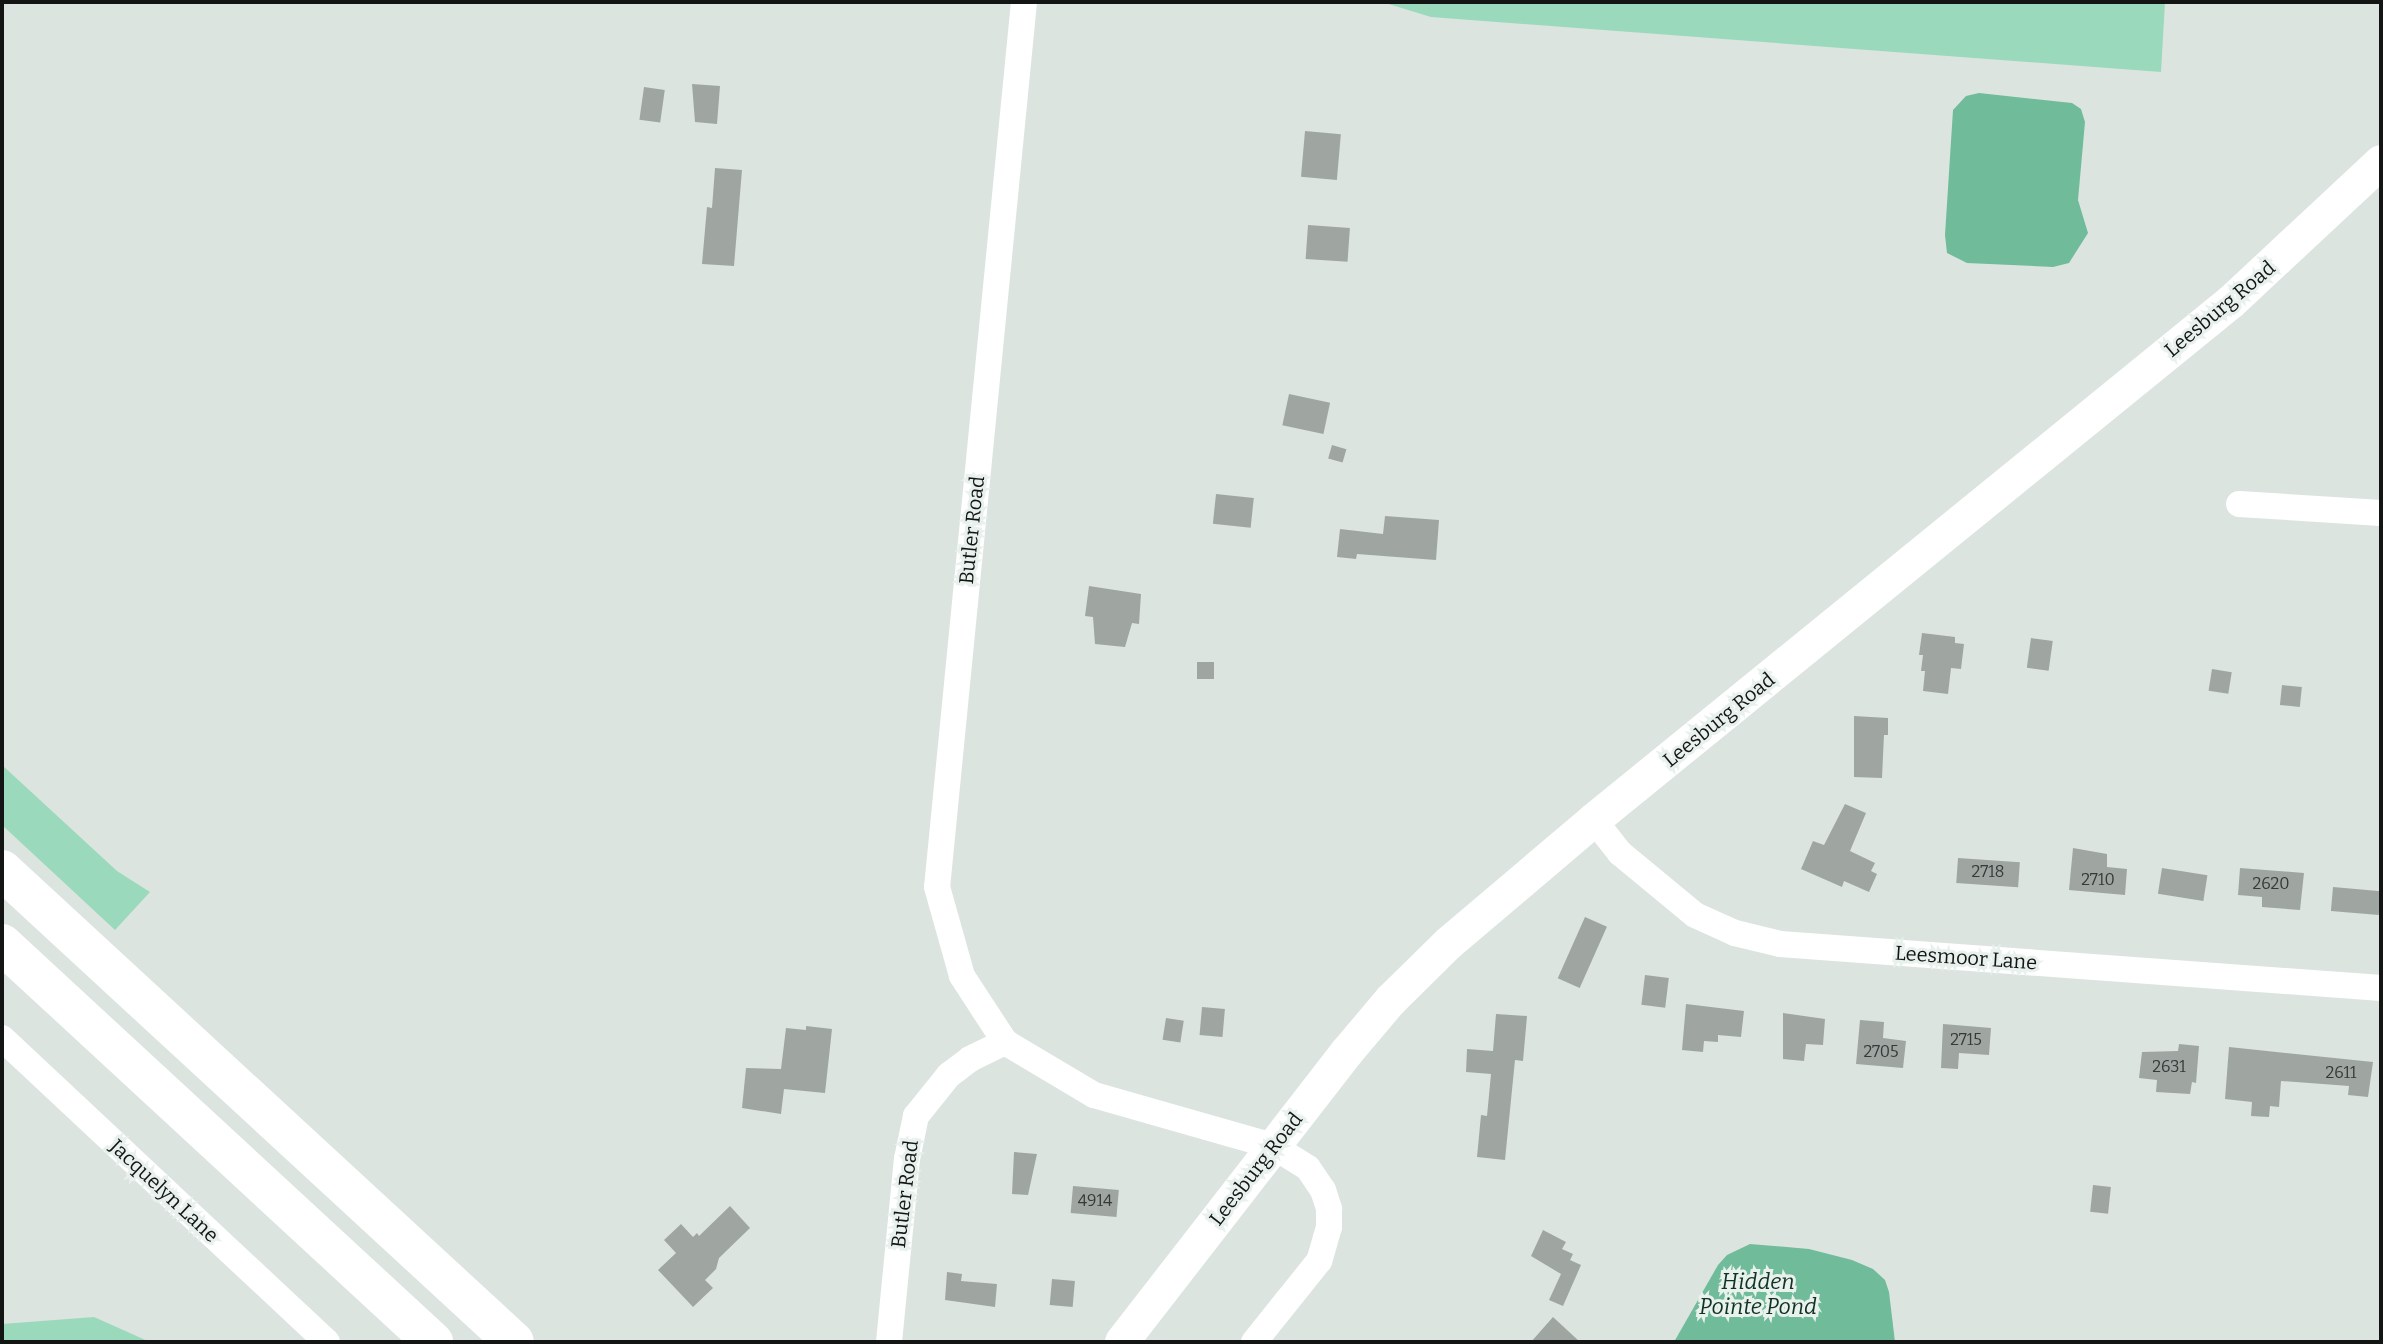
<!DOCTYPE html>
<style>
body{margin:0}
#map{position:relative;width:2383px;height:1344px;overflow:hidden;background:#dce4e0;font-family:Bitter,serif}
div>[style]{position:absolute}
.green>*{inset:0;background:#9bd9bc}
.water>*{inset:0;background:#70bb9a}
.building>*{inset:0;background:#9fa6a2;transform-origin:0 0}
.minor>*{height:26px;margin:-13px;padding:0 13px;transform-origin:13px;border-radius:13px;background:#fff}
.major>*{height:34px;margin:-17px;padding:0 17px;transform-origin:17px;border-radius:17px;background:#fff}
.highway>*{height:40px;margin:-20px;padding:0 20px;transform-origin:20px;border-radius:20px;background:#fff}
span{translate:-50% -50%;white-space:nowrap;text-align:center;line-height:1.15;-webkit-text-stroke:6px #e9f1ed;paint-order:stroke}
.number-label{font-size:16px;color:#353938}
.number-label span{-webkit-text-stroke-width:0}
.street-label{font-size:20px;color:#121514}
.water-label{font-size:22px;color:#103325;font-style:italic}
.frame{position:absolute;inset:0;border:4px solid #121514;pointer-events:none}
</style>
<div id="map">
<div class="green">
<i style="clip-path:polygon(1382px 2px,2165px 2px,2161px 72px,1431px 17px)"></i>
<i style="clip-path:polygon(2px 765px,117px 871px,150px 892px,115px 930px,2px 825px)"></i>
<i style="clip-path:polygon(94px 1317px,150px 1342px,2px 1342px,2px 1324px)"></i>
</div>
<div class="water">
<i style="clip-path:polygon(1979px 93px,2072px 103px,2081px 109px,2085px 122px,2078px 200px,2088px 233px,2069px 263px,2053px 267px,1967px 263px,1947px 253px,1945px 235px,1953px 110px,1966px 96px)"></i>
<i style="clip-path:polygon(1750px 1244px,1809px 1249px,1852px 1260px,1873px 1269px,1885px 1280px,1889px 1292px,1895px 1342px,1674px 1342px,1718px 1265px,1727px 1255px)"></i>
</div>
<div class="building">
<i style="clip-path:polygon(692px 84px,720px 86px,717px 124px,695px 122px)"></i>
<i style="left:644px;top:87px;width:21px;height:33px;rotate:8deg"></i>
<i style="left:1305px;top:131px;width:36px;height:46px;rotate:5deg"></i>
<i style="clip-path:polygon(715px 168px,742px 170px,734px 266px,702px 264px,707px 207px,712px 208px)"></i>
<i style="left:1308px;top:225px;width:42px;height:34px;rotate:4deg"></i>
<i style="left:1289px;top:394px;width:42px;height:32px;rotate:12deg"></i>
<i style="left:1332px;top:445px;width:15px;height:14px;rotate:16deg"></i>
<i style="left:1216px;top:494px;width:38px;height:30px;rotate:6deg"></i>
<i style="clip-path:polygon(1385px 516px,1439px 520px,1436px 560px,1357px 554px,1356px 559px,1337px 557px,1340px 529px,1383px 534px)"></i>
<i style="clip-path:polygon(1089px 586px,1141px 594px,1139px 624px,1132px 623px,1125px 647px,1095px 644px,1093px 617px,1085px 616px)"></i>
<i style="clip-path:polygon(1922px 633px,1955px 637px,1955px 643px,1964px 644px,1961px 669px,1951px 668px,1948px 694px,1923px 691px,1925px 671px,1921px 671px,1923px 655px,1919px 655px)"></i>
<i style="left:2031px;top:638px;width:22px;height:30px;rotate:8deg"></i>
<i style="left:1214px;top:662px;width:17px;height:17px;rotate:90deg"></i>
<i style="left:2212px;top:669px;width:20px;height:22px;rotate:9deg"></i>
<i style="left:2282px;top:685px;width:20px;height:20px;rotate:6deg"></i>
<i style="clip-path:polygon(1854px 716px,1888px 718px,1888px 735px,1884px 735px,1882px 778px,1854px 777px)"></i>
<i style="clip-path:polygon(1845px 804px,1866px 813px,1850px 851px,1875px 863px,1871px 871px,1877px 874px,1869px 892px,1844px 881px,1842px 887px,1801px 869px,1813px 841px,1824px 845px)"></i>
<i style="clip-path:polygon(2073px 848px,2107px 854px,2107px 867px,2127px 869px,2125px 895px,2069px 890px)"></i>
<i style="left:1958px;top:858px;width:62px;height:25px;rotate:4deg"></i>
<i style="left:2162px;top:868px;width:46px;height:26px;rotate:9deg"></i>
<i style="clip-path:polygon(2240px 868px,2304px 873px,2300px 910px,2262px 907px,2262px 897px,2238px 895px)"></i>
<i style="left:2333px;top:887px;width:48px;height:24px;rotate:5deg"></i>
<i style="left:1585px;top:917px;width:24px;height:67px;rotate:24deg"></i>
<i style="left:1645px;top:975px;width:24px;height:30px;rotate:7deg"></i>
<i style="clip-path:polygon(1686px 1004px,1744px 1011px,1741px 1037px,1718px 1035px,1718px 1042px,1704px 1041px,1703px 1052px,1682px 1050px)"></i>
<i style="left:1202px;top:1007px;width:23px;height:28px;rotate:5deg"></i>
<i style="clip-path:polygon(1783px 1013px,1825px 1019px,1823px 1045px,1806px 1044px,1804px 1061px,1783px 1059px)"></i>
<i style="clip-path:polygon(1496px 1014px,1527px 1016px,1523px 1061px,1515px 1060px,1505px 1160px,1477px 1157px,1481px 1115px,1487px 1116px,1491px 1074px,1466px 1072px,1467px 1049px,1493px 1051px)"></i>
<i style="left:1166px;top:1018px;width:18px;height:22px;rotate:9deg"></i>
<i style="clip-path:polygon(1860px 1020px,1884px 1022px,1883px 1038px,1906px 1041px,1903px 1068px,1856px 1064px)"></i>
<i style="clip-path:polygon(1943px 1024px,1991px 1028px,1989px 1055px,1959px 1053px,1958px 1069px,1941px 1068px)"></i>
<i style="clip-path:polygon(806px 1026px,832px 1029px,825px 1093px,784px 1089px,781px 1114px,742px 1108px,746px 1068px,781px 1069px,786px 1028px,806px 1030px)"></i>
<i style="clip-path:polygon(2179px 1044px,2199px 1046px,2196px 1083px,2192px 1082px,2190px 1094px,2156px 1092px,2157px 1080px,2139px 1078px,2142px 1052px,2178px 1051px)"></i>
<i style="clip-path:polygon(2229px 1047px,2373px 1062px,2368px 1097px,2348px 1095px,2349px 1086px,2281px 1081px,2279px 1107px,2270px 1106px,2269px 1117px,2251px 1116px,2252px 1102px,2225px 1099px)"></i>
<i style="clip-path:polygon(1014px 1152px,1037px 1154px,1028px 1195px,1012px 1194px)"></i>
<i style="left:2093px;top:1185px;width:18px;height:27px;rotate:6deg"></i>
<i style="left:1073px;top:1186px;width:46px;height:27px;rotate:5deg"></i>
<i style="clip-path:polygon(730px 1206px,750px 1228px,719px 1258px,716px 1269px,705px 1280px,713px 1288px,693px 1307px,658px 1270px,676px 1253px,664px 1240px,681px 1224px,693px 1237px,697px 1233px,699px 1236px)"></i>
<i style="clip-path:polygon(1543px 1230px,1566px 1242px,1562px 1249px,1573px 1254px,1570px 1260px,1581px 1265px,1563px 1306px,1549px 1300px,1561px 1274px,1531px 1256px)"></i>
<i style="clip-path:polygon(947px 1272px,962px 1274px,961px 1281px,997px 1284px,995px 1307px,945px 1300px)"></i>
<i style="left:1052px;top:1279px;width:23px;height:26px;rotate:5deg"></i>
<i style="clip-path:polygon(1553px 1317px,1580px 1342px,1531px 1342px)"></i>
</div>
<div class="minor">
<i style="left:1024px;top:2px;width:889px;rotate:95.61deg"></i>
<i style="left:937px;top:887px;width:92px;rotate:74.3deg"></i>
<i style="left:962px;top:976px;width:79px;rotate:56.9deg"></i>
<i style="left:1005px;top:1042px;width:104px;rotate:30.8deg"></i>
<i style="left:1094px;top:1095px;width:186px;rotate:15.9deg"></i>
<i style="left:1273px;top:1146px;width:41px;rotate:32.2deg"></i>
<i style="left:1308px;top:1168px;width:27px;rotate:56deg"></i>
<i style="left:1323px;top:1190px;width:20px;rotate:72deg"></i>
<i style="left:1329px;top:1209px;width:18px;rotate:90deg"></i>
<i style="left:1329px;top:1227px;width:35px;rotate:106deg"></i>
<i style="left:1319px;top:1261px;width:104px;rotate:128.7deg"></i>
<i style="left:2239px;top:504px;width:142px;rotate:3.6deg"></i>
<i style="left:1594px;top:820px;width:42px;rotate:51.8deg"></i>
<i style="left:1620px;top:853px;width:97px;rotate:39.6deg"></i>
<i style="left:1695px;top:915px;width:44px;rotate:24.2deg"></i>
<i style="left:1735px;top:933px;width:46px;rotate:13.7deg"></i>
<i style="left:1780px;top:944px;width:603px;rotate:4.19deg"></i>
<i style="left:2px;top:1038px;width:445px;rotate:43.1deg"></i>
<i style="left:889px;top:1342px;width:184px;rotate:-84.4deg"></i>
<i style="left:907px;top:1159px;width:44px;rotate:-78.2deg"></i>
<i style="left:916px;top:1116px;width:53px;rotate:-51.2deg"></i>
<i style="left:949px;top:1075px;width:26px;rotate:-37deg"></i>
<i style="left:970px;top:1059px;width:39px;rotate:-26deg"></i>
</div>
<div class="major">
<i style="left:1122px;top:1342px;width:367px;rotate:-52.2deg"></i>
<i style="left:1347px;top:1052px;width:68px;rotate:-49.8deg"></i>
<i style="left:1391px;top:1000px;width:81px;rotate:-44.5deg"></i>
<i style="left:1449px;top:943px;width:190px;rotate:-40.3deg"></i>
<i style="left:1594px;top:820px;width:821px;rotate:-39.12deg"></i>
<i style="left:2231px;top:302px;width:205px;rotate:-43deg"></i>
</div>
<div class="highway">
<i style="left:2px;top:870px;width:696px;rotate:42.67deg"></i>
<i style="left:2px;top:944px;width:587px;rotate:42.72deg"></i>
</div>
<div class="number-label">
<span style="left:1988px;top:872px">2718</span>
<span style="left:2098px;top:880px">2710</span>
<span style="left:2271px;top:884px">2620</span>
<span style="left:1966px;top:1040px">2715</span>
<span style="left:1881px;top:1052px">2705</span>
<span style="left:2169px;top:1067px">2631</span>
<span style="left:2341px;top:1073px">2611</span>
<span style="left:1095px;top:1201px">4914</span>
</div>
<div class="street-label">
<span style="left:2220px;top:309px;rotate:-40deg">Leesburg Road</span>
<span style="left:972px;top:530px;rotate:-84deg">Butler Road</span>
<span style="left:1719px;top:720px;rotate:-39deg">Leesburg Road</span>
<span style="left:1966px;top:958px;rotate:4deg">Leesmoor Lane</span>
<span style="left:1256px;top:1169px;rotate:-52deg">Leesburg Road</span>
<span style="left:164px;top:1191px;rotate:43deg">Jacquelyn Lane</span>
<span style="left:905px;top:1194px;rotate:-83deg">Butler Road</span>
</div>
<div class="water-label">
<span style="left:1758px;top:1294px">Hidden<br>Pointe Pond</span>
</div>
<div class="frame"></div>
</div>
